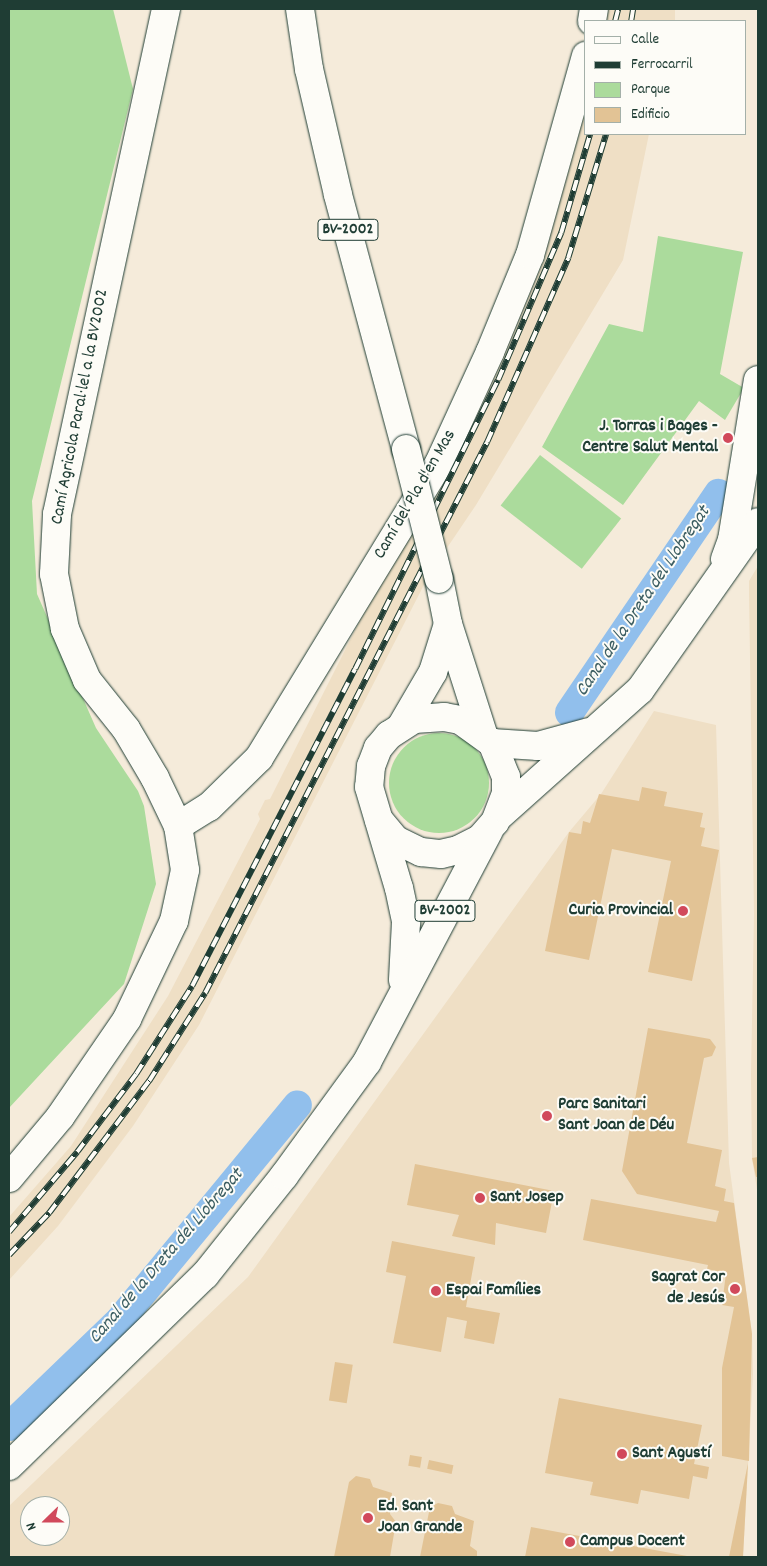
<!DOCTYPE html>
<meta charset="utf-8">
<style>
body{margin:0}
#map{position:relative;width:767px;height:1566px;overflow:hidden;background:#f5ebda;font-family:Dekko,sans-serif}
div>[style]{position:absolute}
.built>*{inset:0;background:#efdfc5;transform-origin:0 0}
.green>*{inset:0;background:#abdb9c;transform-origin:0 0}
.round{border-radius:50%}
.canal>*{height:29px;margin:-14.5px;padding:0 14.5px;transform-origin:14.5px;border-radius:14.5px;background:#91bfec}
.building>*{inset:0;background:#e2c395;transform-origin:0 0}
.roads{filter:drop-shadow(0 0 1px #1f3d34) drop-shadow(0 0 1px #1f3d34)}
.street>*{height:28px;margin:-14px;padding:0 14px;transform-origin:14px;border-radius:14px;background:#fdfcf7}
.primary>*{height:28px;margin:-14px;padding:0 14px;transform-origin:14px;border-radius:14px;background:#fdfcf7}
.rail>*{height:5.5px;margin-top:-2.75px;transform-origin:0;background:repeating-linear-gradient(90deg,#fdfcf7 0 11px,#1f3d34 0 22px);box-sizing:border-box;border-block:1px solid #1f3d34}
.bridges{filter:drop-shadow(0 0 1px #1f3d34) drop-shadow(0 0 1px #1f3d34)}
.primary-bridge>*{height:28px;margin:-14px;padding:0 14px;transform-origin:14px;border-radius:14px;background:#fdfcf7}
.dots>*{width:14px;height:14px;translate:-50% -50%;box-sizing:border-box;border:2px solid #fdfcf7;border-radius:50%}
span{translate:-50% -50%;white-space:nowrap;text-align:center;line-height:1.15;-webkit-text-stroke:4px #fdfcf7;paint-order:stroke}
.shield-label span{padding:1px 4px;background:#fdfcf7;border:1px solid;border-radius:4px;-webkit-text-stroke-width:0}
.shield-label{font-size:16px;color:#1f3d34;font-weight:700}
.street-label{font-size:18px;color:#1f3d34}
.poi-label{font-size:18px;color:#1f3d34;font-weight:700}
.right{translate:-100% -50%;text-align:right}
.left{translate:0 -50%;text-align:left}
.water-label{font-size:19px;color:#3c5e62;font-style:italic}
.frame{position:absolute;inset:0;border:10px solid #1f3d34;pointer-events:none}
.legend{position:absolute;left:584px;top:20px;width:162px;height:115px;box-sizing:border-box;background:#fdfcf7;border:1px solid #a4b0a9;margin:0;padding:6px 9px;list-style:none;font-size:15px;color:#1f3d34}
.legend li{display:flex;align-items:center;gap:10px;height:25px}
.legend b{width:25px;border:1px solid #a4b0a9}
.north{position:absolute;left:20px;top:1496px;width:50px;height:50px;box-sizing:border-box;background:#fdfcf7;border:1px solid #a4b0a9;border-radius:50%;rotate:248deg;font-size:14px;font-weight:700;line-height:20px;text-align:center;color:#1f3d34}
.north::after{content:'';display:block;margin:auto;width:18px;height:22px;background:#d1495b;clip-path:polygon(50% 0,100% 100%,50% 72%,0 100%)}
</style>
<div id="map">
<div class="built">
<i style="left:603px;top:9px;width:72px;height:12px"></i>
<i style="clip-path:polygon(586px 93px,586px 134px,649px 134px,623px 260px,476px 505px,430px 573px,199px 1025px,133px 1126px,58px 1226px,9px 1280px,9px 1217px,71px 1146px,168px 996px,260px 819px,258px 814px,265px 800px,270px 799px,395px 551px)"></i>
<i style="clip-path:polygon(758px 566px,758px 1196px,752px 1158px,751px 1075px,754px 914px,749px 593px,749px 581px)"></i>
<i style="clip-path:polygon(evenodd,654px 711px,716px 725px,729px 1163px,752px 1334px,753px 1374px,743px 1557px,9px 1557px,9px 1506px,248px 1277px,569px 832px,601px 794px,654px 711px,30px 1506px,60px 1506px,60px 1536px,30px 1536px,30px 1506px)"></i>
</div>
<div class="green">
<i style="clip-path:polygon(9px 9px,113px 9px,133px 89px,32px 501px,37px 594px,96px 728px,138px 791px,144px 806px,156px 884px,124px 984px,9px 1108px)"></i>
<i style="clip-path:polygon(658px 236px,743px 252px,720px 374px,744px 388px,725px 420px,699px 401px,623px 505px,542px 447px,609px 324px,643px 332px)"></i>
<i style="left:540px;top:455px;width:103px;height:64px;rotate:38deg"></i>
<i class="round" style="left:389px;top:733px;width:100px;height:100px"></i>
</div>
<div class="canal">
<i style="left:569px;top:712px;width:265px;rotate:-55.8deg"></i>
<i style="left:9px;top:1426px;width:154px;rotate:-43.9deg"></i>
<i style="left:120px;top:1319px;width:278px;rotate:-50.5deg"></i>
</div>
<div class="building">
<i style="clip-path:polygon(642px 787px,667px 792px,664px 806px,703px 813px,700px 827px,705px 828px,701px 846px,719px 850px,692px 981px,648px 972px,671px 861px,612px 849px,589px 960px,545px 951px,569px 832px,581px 834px,583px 821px,590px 823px,599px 794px,639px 801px)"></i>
<i style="clip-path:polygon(648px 1028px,710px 1039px,716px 1047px,712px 1056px,704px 1058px,687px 1143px,722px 1150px,715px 1186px,726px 1189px,724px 1201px,734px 1203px,752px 1334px,749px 1461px,722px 1456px,722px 1368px,734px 1307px,722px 1305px,726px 1273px,707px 1269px,708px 1265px,583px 1240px,591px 1199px,716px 1222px,719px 1211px,637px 1194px,622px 1171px)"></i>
<i style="clip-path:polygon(758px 1157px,758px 1177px,756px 1177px,752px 1158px)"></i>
<i style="clip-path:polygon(415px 1164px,554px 1191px,546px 1233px,496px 1223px,495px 1245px,452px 1236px,459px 1215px,407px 1205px)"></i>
<i style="clip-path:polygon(392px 1241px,475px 1257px,466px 1307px,500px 1313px,494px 1344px,464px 1338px,467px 1321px,447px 1317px,441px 1352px,393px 1343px,406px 1276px,386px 1272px)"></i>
<i style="left:335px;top:1362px;width:18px;height:39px;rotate:9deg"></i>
<i style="clip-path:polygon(559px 1398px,702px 1425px,694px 1464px,709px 1467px,707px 1479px,693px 1476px,689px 1499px,641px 1490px,638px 1504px,590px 1495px,593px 1482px,545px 1473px)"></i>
<i style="left:410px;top:1455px;width:12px;height:11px;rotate:9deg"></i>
<i style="left:429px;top:1460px;width:25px;height:9px;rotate:12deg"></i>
<i style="clip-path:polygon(748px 1463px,743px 1557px,729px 1557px)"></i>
<i style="clip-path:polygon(356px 1476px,370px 1479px,373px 1487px,392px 1493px,390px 1514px,396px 1522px,390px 1557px,334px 1557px,349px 1482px)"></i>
<i style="clip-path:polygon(438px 1503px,452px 1506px,455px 1514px,474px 1521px,470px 1546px,477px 1551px,477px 1557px,420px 1557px,430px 1507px)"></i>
<i style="clip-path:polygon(531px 1527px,687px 1556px,687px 1557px,525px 1557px)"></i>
</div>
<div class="roads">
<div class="street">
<i style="left:592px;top:21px;width:12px;rotate:-81deg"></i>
<i style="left:725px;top:559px;width:20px;rotate:-70deg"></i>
<i style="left:732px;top:540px;width:162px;rotate:-80.8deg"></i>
<i style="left:492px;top:743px;width:46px;rotate:3.7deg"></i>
<i style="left:538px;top:746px;width:53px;rotate:-15.4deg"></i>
<i style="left:499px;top:816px;width:189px;rotate:-41.8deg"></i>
<i style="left:640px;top:690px;width:205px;rotate:-54.9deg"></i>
<i style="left:178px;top:826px;width:36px;rotate:-32deg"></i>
<i style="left:209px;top:807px;width:70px;rotate:-44.4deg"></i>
<i style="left:259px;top:758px;width:346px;rotate:-58.6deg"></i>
<i style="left:439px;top:463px;width:122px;rotate:-65.3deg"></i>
<i style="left:490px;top:352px;width:105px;rotate:-67.6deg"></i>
<i style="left:530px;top:255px;width:207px;rotate:-74.3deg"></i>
<i style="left:9px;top:1178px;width:80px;rotate:-50.1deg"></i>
<i style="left:60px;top:1117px;width:119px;rotate:-55.6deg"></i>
<i style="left:127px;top:1019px;width:109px;rotate:-64.4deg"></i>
<i style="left:174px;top:921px;width:52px;rotate:-77.8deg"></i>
<i style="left:185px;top:870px;width:45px;rotate:-99deg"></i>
<i style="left:178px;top:826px;width:53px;rotate:-115.6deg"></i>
<i style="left:155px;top:778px;width:57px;rotate:-120.6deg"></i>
<i style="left:126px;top:729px;width:63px;rotate:-128.5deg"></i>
<i style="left:87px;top:680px;width:56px;rotate:-113.3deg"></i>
<i style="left:65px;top:629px;width:56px;rotate:-101.3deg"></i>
<i style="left:54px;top:574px;width:60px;rotate:-87.1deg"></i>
<i style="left:57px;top:514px;width:517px;rotate:-77.82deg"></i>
</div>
<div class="primary">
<i style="left:300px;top:9px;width:61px;rotate:81.5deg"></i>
<i style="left:309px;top:69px;width:129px;rotate:77deg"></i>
<i style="left:338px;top:195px;width:263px;rotate:75deg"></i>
<i style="left:439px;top:579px;width:46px;rotate:78.7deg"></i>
<i style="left:448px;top:624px;width:115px;rotate:72.3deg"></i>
<i style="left:402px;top:725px;width:61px;rotate:-59.7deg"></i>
<i style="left:433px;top:672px;width:50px;rotate:-72.6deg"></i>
<i style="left:379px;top:820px;width:26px;rotate:50deg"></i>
<i style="left:396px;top:840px;width:28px;rotate:26deg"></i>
<i style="left:421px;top:852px;width:20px;rotate:6deg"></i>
<i style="left:441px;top:854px;width:17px;rotate:-13deg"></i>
<i style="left:458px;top:850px;width:25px;rotate:-27deg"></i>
<i style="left:480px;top:839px;width:23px;rotate:-49deg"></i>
<i style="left:495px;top:822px;width:31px;rotate:-69deg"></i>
<i style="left:506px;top:793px;width:16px;rotate:-90deg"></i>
<i style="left:506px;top:777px;width:37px;rotate:-112deg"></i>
<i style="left:492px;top:743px;width:39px;rotate:-144deg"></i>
<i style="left:460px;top:720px;width:16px;rotate:-169deg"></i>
<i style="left:444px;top:717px;width:30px;rotate:176deg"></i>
<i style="left:414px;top:719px;width:30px;rotate:147deg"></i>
<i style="left:389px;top:735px;width:17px;rotate:130deg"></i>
<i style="left:378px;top:748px;width:19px;rotate:111deg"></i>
<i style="left:371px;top:766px;width:21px;rotate:95deg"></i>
<i style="left:369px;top:787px;width:105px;rotate:73.5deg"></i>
<i style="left:399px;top:888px;width:35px;rotate:78deg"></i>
<i style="left:406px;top:922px;width:58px;rotate:93deg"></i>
<i style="left:9px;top:1466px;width:274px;rotate:-44.3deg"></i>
<i style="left:205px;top:1275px;width:127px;rotate:-51.4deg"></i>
<i style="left:284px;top:1176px;width:141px;rotate:-53.9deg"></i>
<i style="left:367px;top:1062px;width:261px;rotate:-62.2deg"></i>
</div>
</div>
<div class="rail">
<i style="left:615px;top:21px;width:12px;rotate:-76deg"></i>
<i style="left:631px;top:21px;width:12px;rotate:-81deg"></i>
<i style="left:9px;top:1232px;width:105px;rotate:-49.6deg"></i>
<i style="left:77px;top:1152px;width:98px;rotate:-52.9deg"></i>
<i style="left:136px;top:1074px;width:104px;rotate:-57.5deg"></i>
<i style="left:192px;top:986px;width:356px;rotate:-62.8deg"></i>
<i style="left:355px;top:669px;width:322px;rotate:-63.7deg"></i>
<i style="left:498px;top:380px;width:160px;rotate:-66.8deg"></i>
<i style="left:561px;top:233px;width:103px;rotate:-73.7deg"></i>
<i style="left:9px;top:1255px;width:58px;rotate:-46.4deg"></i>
<i style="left:49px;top:1213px;width:166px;rotate:-52.9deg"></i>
<i style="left:149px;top:1081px;width:104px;rotate:-57.5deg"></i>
<i style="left:205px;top:993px;width:619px;rotate:-62.9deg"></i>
<i style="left:487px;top:442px;width:201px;rotate:-66.2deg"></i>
<i style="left:568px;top:258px;width:130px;rotate:-73deg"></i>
</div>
<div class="bridges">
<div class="primary-bridge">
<i style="left:406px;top:449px;width:134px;rotate:75.8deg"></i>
</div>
</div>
<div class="dots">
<i style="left:728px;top:438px;background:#d1495b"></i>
<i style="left:683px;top:911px;background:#d1495b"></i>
<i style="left:547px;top:1116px;background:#d1495b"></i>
<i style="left:480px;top:1198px;background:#d1495b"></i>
<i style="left:735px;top:1289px;background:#d1495b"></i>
<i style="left:436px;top:1291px;background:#d1495b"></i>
<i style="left:622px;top:1454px;background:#d1495b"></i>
<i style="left:368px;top:1518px;background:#d1495b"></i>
<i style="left:570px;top:1542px;background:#d1495b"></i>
</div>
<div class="shield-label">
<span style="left:348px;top:230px">BV-2002</span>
<span style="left:445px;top:911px">BV-2002</span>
</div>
<div class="street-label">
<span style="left:81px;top:407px;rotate:-79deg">Camí Agricola Paral·lel a la BV2002</span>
<span style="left:416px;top:495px;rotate:-60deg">Camí del Pla d'en Mas</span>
</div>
<div class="poi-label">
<span class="right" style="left:718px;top:438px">J. Torras i Bages -<br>Centre Salut Mental</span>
<span class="right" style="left:673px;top:911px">Curia Provincial</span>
<span class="left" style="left:558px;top:1116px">Parc Sanitari<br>Sant Joan de Déu</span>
<span class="left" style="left:490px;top:1198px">Sant Josep</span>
<span class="right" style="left:725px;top:1289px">Sagrat Cor<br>de Jesús</span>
<span class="left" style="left:446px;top:1291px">Espai Famílies</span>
<span class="left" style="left:632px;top:1454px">Sant Agustí</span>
<span class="left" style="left:378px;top:1518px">Ed. Sant<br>Joan Grande</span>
<span class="left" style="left:580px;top:1542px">Campus Docent</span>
</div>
<div class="water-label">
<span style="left:644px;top:602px;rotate:-56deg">Canal de la Dreta del Llobregat</span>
<span style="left:167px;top:1257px;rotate:-49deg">Canal de la Dreta del Llobregat</span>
</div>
<div class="frame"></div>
<ul class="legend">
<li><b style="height:6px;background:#fdfcf7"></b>Calle</li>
<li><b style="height:6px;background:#1f3d34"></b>Ferrocarril</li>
<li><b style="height:14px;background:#abdb9c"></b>Parque</li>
<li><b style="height:14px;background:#e2c395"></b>Edificio</li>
</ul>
<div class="north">N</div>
</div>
